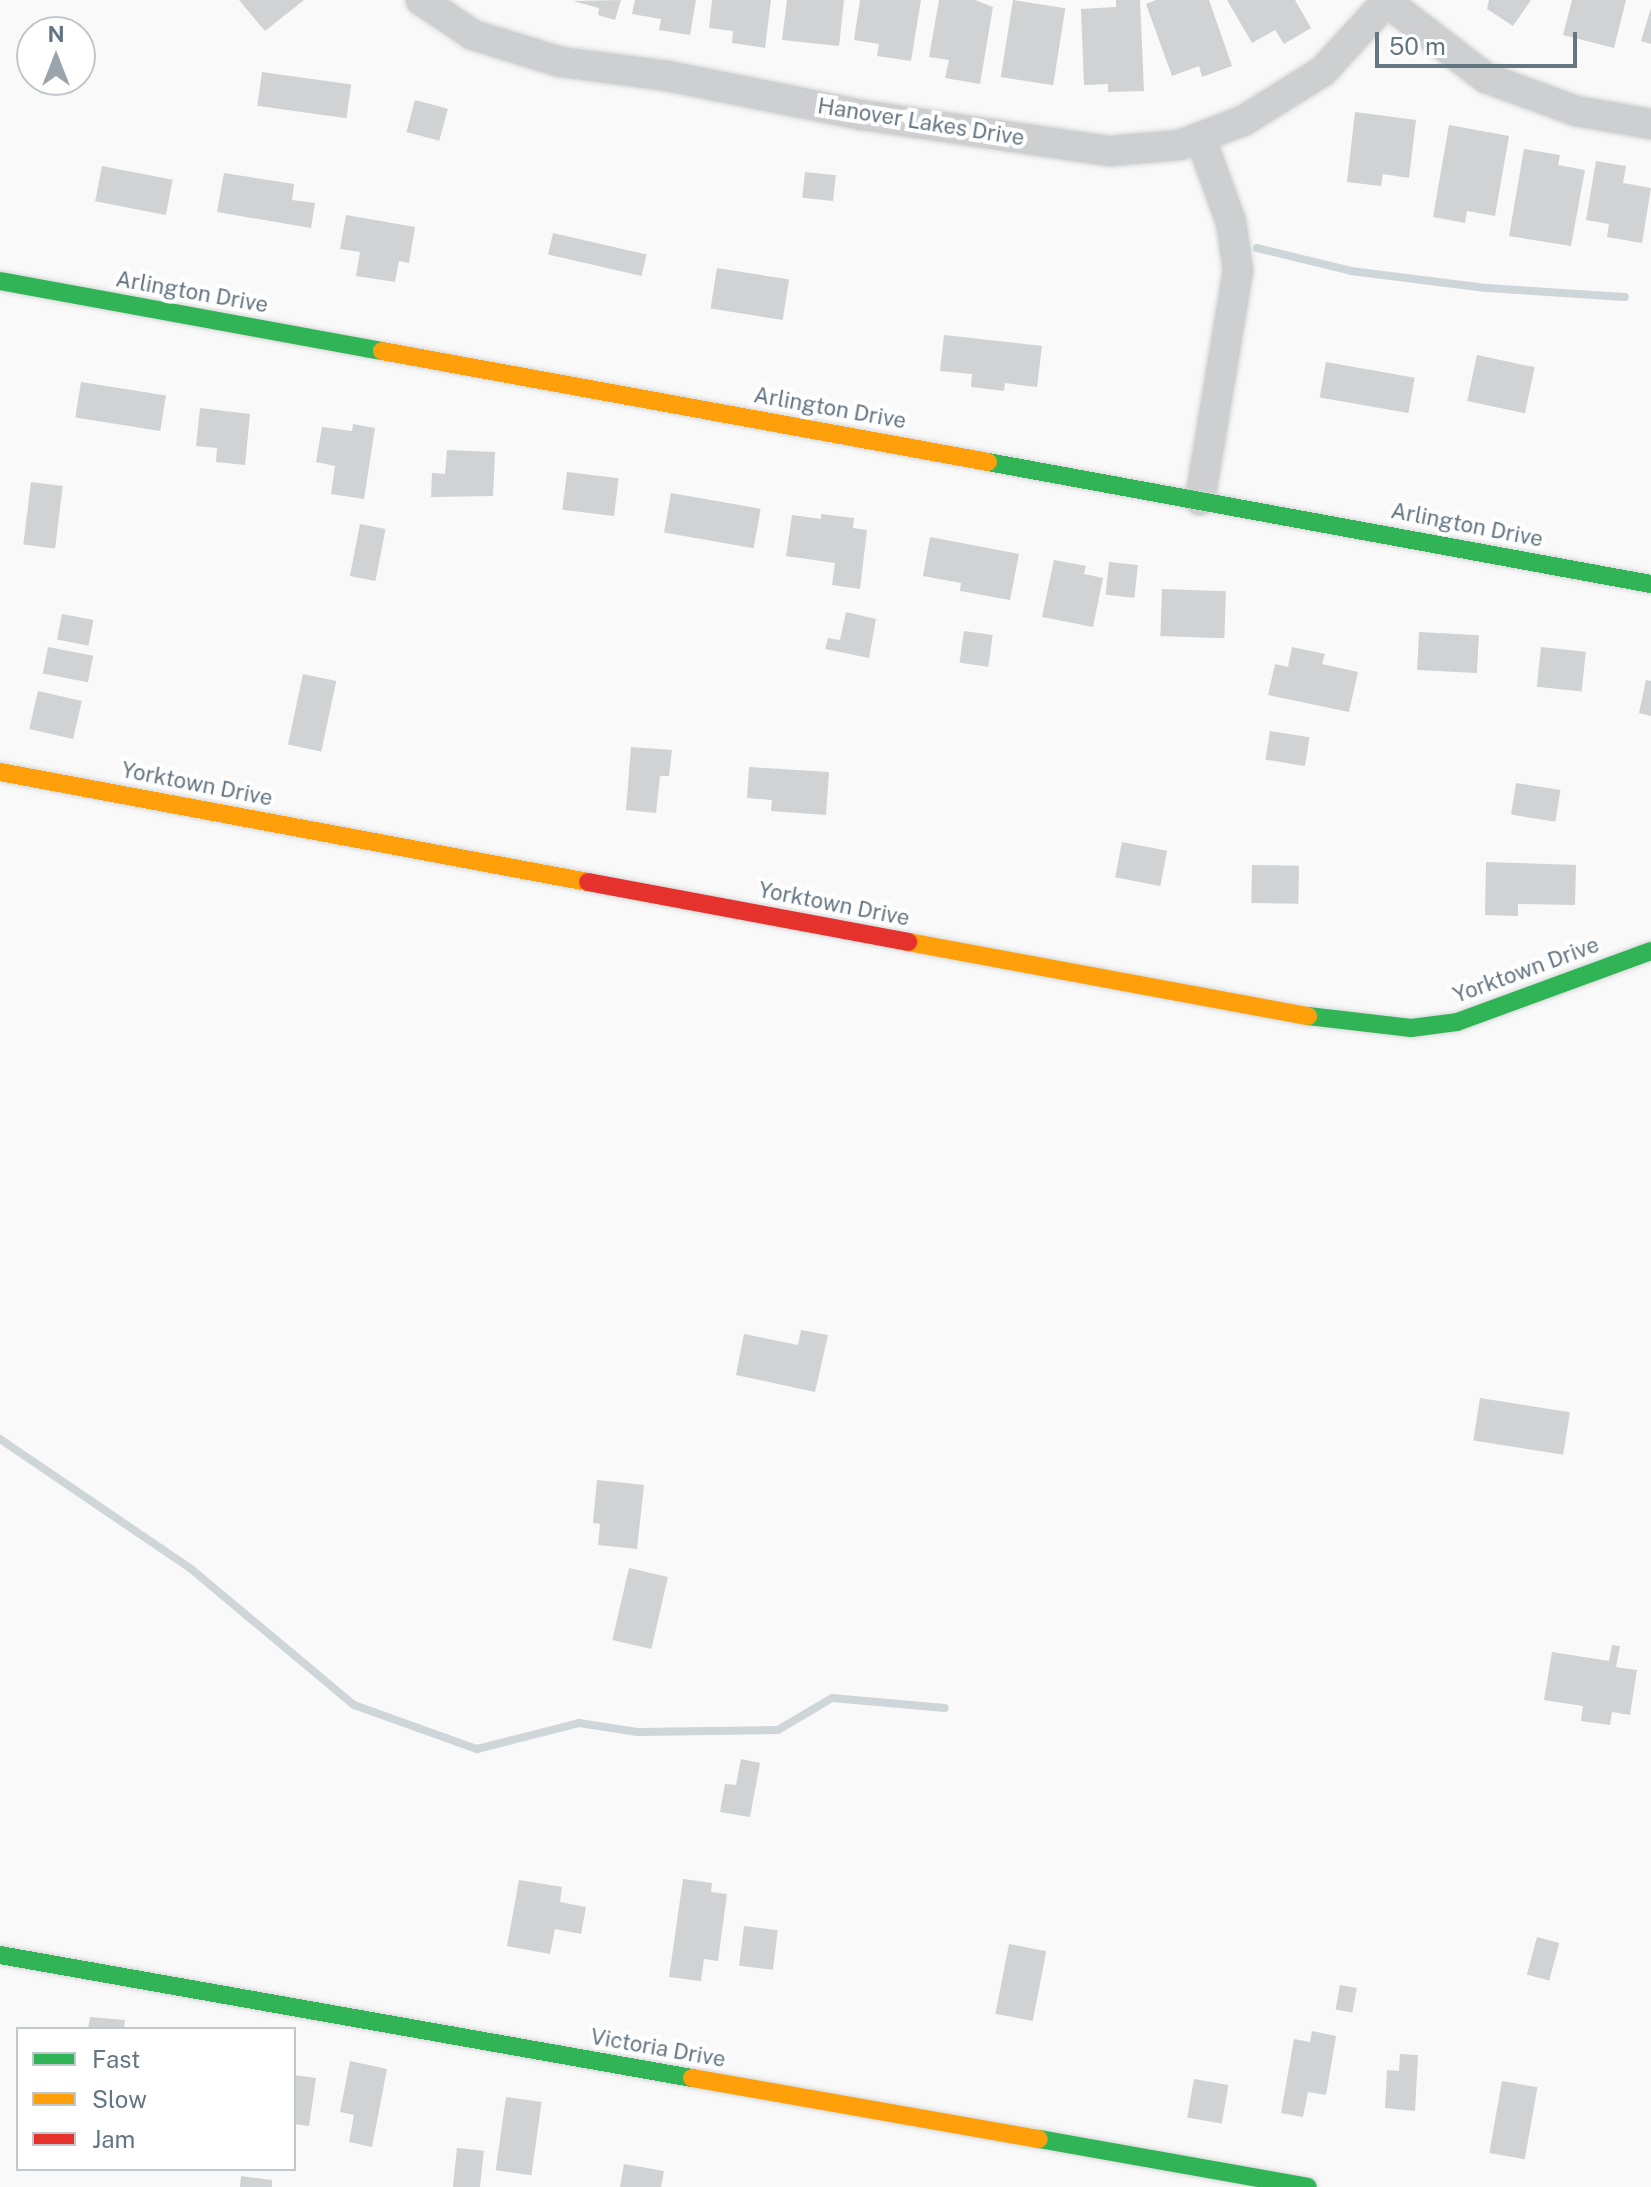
<!DOCTYPE html>
<style>
body{margin:0}
#map{position:relative;width:1651px;height:2187px;overflow:hidden;background:#f9f9f9;font-family:"Public Sans",sans-serif}
div>[style]{position:absolute}
.stream>*{height:8px;margin:-4px;padding:0 4px;transform-origin:4px;border-radius:4px;background:#ced6d9}
.building>*{inset:0;background:#d0d2d3;transform-origin:0 0}
.roads{filter:drop-shadow(0 0 2px #d5d6d7) drop-shadow(0 0 2px #d5d6d7)}
.street>*{height:30px;margin:-15px;padding:0 15px;transform-origin:15px;border-radius:15px;background:#cecfd0}
.fast>*{height:18px;margin:-9px;padding:0 9px;transform-origin:9px;border-radius:9px;background:#30b455}
.slow>*{height:18px;margin:-9px;padding:0 9px;transform-origin:9px;border-radius:9px;background:#ff9f0a}
.jam>*{height:18px;margin:-9px;padding:0 9px;transform-origin:9px;border-radius:9px;background:#e5322d}
span{translate:-50% -50%;white-space:nowrap;text-align:center;line-height:1.15;-webkit-text-stroke:8px #fff;paint-order:stroke}
.street-label{font-size:22px;color:#657683}
.legend{position:absolute;left:16px;top:2027px;width:280px;height:144px;box-sizing:border-box;background:#fff;border:2px solid #c1c8cd;margin:0;padding:10px 14px;list-style:none;font-size:24px;color:#657683}
.legend li{display:flex;align-items:center;gap:16px;height:40px}
.legend b{width:40px;border:2px solid #c1c8cd}
.north{position:absolute;left:16px;top:16px;width:80px;height:80px;box-sizing:border-box;background:#fff;border:2px solid #c1c8cd;border-radius:50%;rotate:0deg;font-size:22px;font-weight:700;line-height:32px;text-align:center;color:#657683}
.north::after{content:'';display:block;margin:auto;width:28px;height:36px;background:#99a4ac;clip-path:polygon(50% 0,100% 100%,50% 72%,0 100%)}
.scale{position:absolute;left:1375px;top:32px;width:202px;height:36px;box-sizing:border-box;border:4px solid #657683;border-top:0;padding-left:10px;font-size:24px;line-height:28px;white-space:nowrap;color:#657683;-webkit-text-stroke:6px #fff;paint-order:stroke}
</style>
<div id="map">
<div class="stream">
<i style="left:1257px;top:248px;width:97px;rotate:13.7deg"></i>
<i style="left:1351px;top:271px;width:136px;rotate:7.2deg"></i>
<i style="left:1486px;top:288px;width:139px;rotate:3.7deg"></i>
<i style="left:0;top:1439px;width:230px;rotate:34.2deg"></i>
<i style="left:190px;top:1568px;width:214px;rotate:39.9deg"></i>
<i style="left:354px;top:1705px;width:131px;rotate:19.7deg"></i>
<i style="left:477px;top:1749px;width:105px;rotate:-14.3deg"></i>
<i style="left:579px;top:1723px;width:59px;rotate:8.8deg"></i>
<i style="left:637px;top:1732px;width:141px;rotate:-0.8deg"></i>
<i style="left:778px;top:1730px;width:63px;rotate:-30.7deg"></i>
<i style="left:832px;top:1698px;width:113px;rotate:5.1deg"></i>
</div>
<div class="building">
<i style="clip-path:polygon(239px 0,304px 0,265px 31px)"></i>
<i style="clip-path:polygon(621px 0,615px 20px,598px 15px,599px 8px,573px 1px)"></i>
<i style="clip-path:polygon(635px 0,696px 0,690px 35px,659px 30px,661px 19px,632px 14px)"></i>
<i style="clip-path:polygon(712px 0,771px 0,765px 48px,732px 43px,733px 31px,709px 28px)"></i>
<i style="clip-path:polygon(787px 0,844px 0,839px 46px,782px 40px)"></i>
<i style="clip-path:polygon(860px 0,921px 0,911px 61px,877px 56px,879px 44px,854px 40px)"></i>
<i style="clip-path:polygon(939px 0,975px 0,993px 7px,980px 84px,945px 78px,949px 60px,929px 57px)"></i>
<i style="left:1013px;top:0;width:53px;height:78px;rotate:9deg"></i>
<i style="clip-path:polygon(1116px 0,1140px 0,1144px 91px,1108px 92px,1108px 84px,1084px 85px,1081px 9px,1116px 7px)"></i>
<i style="clip-path:polygon(1156px 0,1209px 0,1232px 66px,1202px 77px,1199px 66px,1172px 76px,1146px 4px)"></i>
<i style="clip-path:polygon(1227px 0,1295px 0,1311px 28px,1284px 44px,1275px 30px,1252px 43px)"></i>
<i style="clip-path:polygon(1489px 0,1531px 0,1513px 26px,1487px 9px)"></i>
<i style="clip-path:polygon(1572px 0,1626px 0,1614px 48px,1563px 35px)"></i>
<i style="clip-path:polygon(1651px 8px,1651px 44px,1641px 41px)"></i>
<i style="left:262px;top:72px;width:90px;height:34px;rotate:8deg"></i>
<i style="left:415px;top:100px;width:34px;height:33px;rotate:15deg"></i>
<i style="clip-path:polygon(1355px 112px,1416px 120px,1409px 178px,1383px 174px,1381px 186px,1347px 182px)"></i>
<i style="clip-path:polygon(1449px 125px,1509px 136px,1495px 216px,1467px 211px,1465px 223px,1433px 217px)"></i>
<i style="clip-path:polygon(1524px 149px,1560px 155px,1558px 165px,1585px 170px,1571px 246px,1509px 236px)"></i>
<i style="clip-path:polygon(1596px 161px,1626px 166px,1623px 183px,1651px 188px,1642px 243px,1607px 237px,1609px 224px,1586px 220px)"></i>
<i style="left:102px;top:166px;width:72px;height:36px;rotate:11deg"></i>
<i style="left:805px;top:172px;width:31px;height:26px;rotate:6deg"></i>
<i style="clip-path:polygon(224px 173px,294px 184px,292px 200px,315px 203px,311px 228px,217px 212px)"></i>
<i style="clip-path:polygon(346px 215px,415px 227px,409px 263px,399px 261px,395px 282px,356px 276px,360px 252px,340px 249px)"></i>
<i style="left:553px;top:233px;width:96px;height:22px;rotate:13deg"></i>
<i style="left:717px;top:268px;width:73px;height:41px;rotate:9deg"></i>
<i style="clip-path:polygon(944px 335px,1042px 346px,1037px 387px,1005px 383px,1004px 391px,971px 387px,972px 374px,940px 371px)"></i>
<i style="left:1477px;top:355px;width:59px;height:47px;rotate:12deg"></i>
<i style="left:1326px;top:362px;width:90px;height:36px;rotate:10deg"></i>
<i style="left:81px;top:382px;width:86px;height:36px;rotate:9deg"></i>
<i style="clip-path:polygon(200px 408px,250px 414px,245px 465px,216px 462px,217px 448px,196px 446px)"></i>
<i style="clip-path:polygon(353px 424px,375px 428px,364px 499px,331px 494px,335px 466px,316px 462px,322px 427px,352px 431px)"></i>
<i style="clip-path:polygon(447px 450px,495px 452px,493px 496px,431px 497px,432px 473px,445px 474px)"></i>
<i style="left:567px;top:472px;width:52px;height:38px;rotate:7deg"></i>
<i style="left:31px;top:482px;width:32px;height:63px;rotate:7deg"></i>
<i style="left:671px;top:493px;width:91px;height:40px;rotate:10deg"></i>
<i style="clip-path:polygon(821px 514px,854px 518px,853px 528px,867px 530px,860px 589px,832px 585px,835px 563px,786px 556px,792px 515px,821px 519px)"></i>
<i style="left:360px;top:524px;width:26px;height:53px;rotate:11deg"></i>
<i style="clip-path:polygon(930px 537px,1019px 554px,1010px 600px,960px 591px,961px 583px,923px 576px)"></i>
<i style="clip-path:polygon(1054px 560px,1086px 566px,1084px 574px,1103px 578px,1093px 627px,1042px 617px)"></i>
<i style="left:1109px;top:562px;width:29px;height:33px;rotate:6deg"></i>
<i style="left:1162px;top:589px;width:64px;height:47px;rotate:2deg"></i>
<i style="clip-path:polygon(846px 612px,876px 619px,869px 658px,825px 649px,828px 638px,840px 640px)"></i>
<i style="left:62px;top:614px;width:32px;height:26px;rotate:11deg"></i>
<i style="left:964px;top:631px;width:29px;height:32px;rotate:8deg"></i>
<i style="left:1419px;top:632px;width:60px;height:38px;rotate:3deg"></i>
<i style="left:48px;top:647px;width:46px;height:27px;rotate:11deg"></i>
<i style="clip-path:polygon(1292px 647px,1325px 654px,1322px 664px,1358px 672px,1349px 712px,1268px 695px,1275px 664px,1288px 667px)"></i>
<i style="left:1541px;top:647px;width:45px;height:40px;rotate:6deg"></i>
<i style="left:303px;top:674px;width:34px;height:72px;rotate:12deg"></i>
<i style="clip-path:polygon(1646px 680px,1651px 681px,1651px 716px,1639px 713px)"></i>
<i style="left:38px;top:691px;width:45px;height:39px;rotate:13deg"></i>
<i style="left:1270px;top:731px;width:40px;height:29px;rotate:9deg"></i>
<i style="clip-path:polygon(631px 747px,672px 750px,669px 776px,660px 776px,656px 813px,626px 810px)"></i>
<i style="clip-path:polygon(749px 767px,829px 772px,826px 815px,771px 811px,772px 800px,747px 798px)"></i>
<i style="left:1516px;top:783px;width:45px;height:32px;rotate:9deg"></i>
<i style="left:1122px;top:842px;width:46px;height:36px;rotate:11deg"></i>
<i style="clip-path:polygon(1486px 862px,1576px 865px,1575px 905px,1518px 904px,1518px 916px,1485px 915px)"></i>
<i style="left:1252px;top:865px;width:47px;height:38px;rotate:1deg"></i>
<i style="clip-path:polygon(801px 1330px,828px 1335px,815px 1392px,736px 1375px,744px 1334px,798px 1345px)"></i>
<i style="left:1480px;top:1398px;width:91px;height:43px;rotate:9deg"></i>
<i style="clip-path:polygon(597px 1480px,644px 1485px,637px 1549px,598px 1545px,600px 1524px,593px 1523px)"></i>
<i style="left:629px;top:1568px;width:40px;height:74px;rotate:13deg"></i>
<i style="clip-path:polygon(1612px 1645px,1620px 1646px,1616px 1667px,1637px 1670px,1630px 1715px,1612px 1712px,1610px 1725px,1581px 1721px,1583px 1706px,1544px 1700px,1552px 1652px,1609px 1661px)"></i>
<i style="clip-path:polygon(741px 1759px,760px 1763px,750px 1817px,720px 1812px,725px 1784px,736px 1785px)"></i>
<i style="clip-path:polygon(683px 1879px,712px 1883px,711px 1892px,727px 1894px,718px 1961px,704px 1959px,701px 1981px,669px 1977px)"></i>
<i style="clip-path:polygon(519px 1880px,562px 1887px,560px 1902px,586px 1907px,581px 1934px,555px 1929px,550px 1954px,507px 1946px)"></i>
<i style="left:744px;top:1926px;width:34px;height:40px;rotate:7deg"></i>
<i style="left:1537px;top:1937px;width:23px;height:39px;rotate:15deg"></i>
<i style="left:1009px;top:1944px;width:38px;height:71px;rotate:11deg"></i>
<i style="left:1340px;top:1985px;width:17px;height:25px;rotate:10deg"></i>
<i style="clip-path:polygon(90px 2017px,125px 2020px,124px 2029px,88px 2029px)"></i>
<i style="clip-path:polygon(1312px 2031px,1336px 2036px,1326px 2095px,1308px 2092px,1303px 2117px,1281px 2113px,1294px 2039px,1310px 2042px)"></i>
<i style="clip-path:polygon(1400px 2054px,1418px 2055px,1415px 2111px,1385px 2108px,1387px 2070px,1399px 2071px)"></i>
<i style="clip-path:polygon(350px 2061px,387px 2069px,372px 2147px,349px 2142px,354px 2115px,340px 2112px)"></i>
<i style="clip-path:polygon(294px 2075px,316px 2078px,309px 2126px,294px 2124px)"></i>
<i style="left:1194px;top:2079px;width:35px;height:39px;rotate:10deg"></i>
<i style="left:1502px;top:2081px;width:36px;height:73px;rotate:10deg"></i>
<i style="left:506px;top:2097px;width:36px;height:74px;rotate:8deg"></i>
<i style="left:457px;top:2148px;width:27px;height:39px;rotate:6deg"></i>
<i style="clip-path:polygon(624px 2164px,664px 2171px,661px 2187px,620px 2187px)"></i>
<i style="clip-path:polygon(241px 2176px,272px 2180px,272px 2187px,240px 2187px)"></i>
</div>
<div class="roads">
<div class="street">
<i style="left:421px;top:0;width:63px;rotate:33.9deg"></i>
<i style="left:473px;top:35px;width:92px;rotate:17.1deg"></i>
<i style="left:561px;top:62px;width:107px;rotate:7.5deg"></i>
<i style="left:667px;top:76px;width:199px;rotate:11.3deg"></i>
<i style="left:862px;top:115px;width:251px;rotate:8.3deg"></i>
<i style="left:1110px;top:151px;width:70px;rotate:-4.9deg"></i>
<i style="left:1180px;top:145px;width:67px;rotate:-20.9deg"></i>
<i style="left:1243px;top:121px;width:94px;rotate:-32deg"></i>
<i style="left:1323px;top:71px;width:96px;rotate:-47.5deg"></i>
<i style="left:1387px;top:2px;width:125px;rotate:37.5deg"></i>
<i style="left:1486px;top:78px;width:96px;rotate:20.1deg"></i>
<i style="left:1576px;top:111px;width:76px;rotate:9.8deg"></i>
<i style="left:1200px;top:500px;width:233px;rotate:-80.6deg"></i>
<i style="left:1238px;top:270px;width:49px;rotate:-98.3deg"></i>
<i style="left:1231px;top:222px;width:90px;rotate:-110deg"></i>
</div>
<div class="fast">
<i style="left:0;top:281px;width:388px;rotate:10.4deg"></i>
<i style="left:988px;top:462px;width:674px;rotate:10.43deg"></i>
<i style="left:1308px;top:1016px;width:104px;rotate:6.6deg"></i>
<i style="left:1411px;top:1028px;width:46px;rotate:-7.4deg"></i>
<i style="left:1457px;top:1022px;width:207px;rotate:-20.1deg"></i>
<i style="left:0;top:1955px;width:703px;rotate:10.08deg"></i>
<i style="left:1039px;top:2139px;width:273px;rotate:10.1deg"></i>
</div>
<div class="slow">
<i style="left:382px;top:351px;width:616px;rotate:10.38deg"></i>
<i style="left:0;top:772px;width:598px;rotate:10.6deg"></i>
<i style="left:908px;top:942px;width:407px;rotate:10.5deg"></i>
<i style="left:692px;top:2078px;width:352px;rotate:10deg"></i>
</div>
<div class="jam">
<i style="left:588px;top:882px;width:326px;rotate:10.6deg"></i>
</div>
</div>
<div class="street-label">
<span style="left:921px;top:122px;rotate:9deg">Hanover Lakes Drive</span>
<span style="left:192px;top:292px;rotate:10deg">Arlington Drive</span>
<span style="left:830px;top:408px;rotate:10deg">Arlington Drive</span>
<span style="left:1467px;top:525px;rotate:11deg">Arlington Drive</span>
<span style="left:197px;top:784px;rotate:11deg">Yorktown Drive</span>
<span style="left:834px;top:904px;rotate:11deg">Yorktown Drive</span>
<span style="left:1526px;top:970px;rotate:-20deg">Yorktown Drive</span>
<span style="left:658px;top:2048px;rotate:10deg">Victoria Drive</span>
</div>
<ul class="legend">
<li><b style="height:10px;background:#30b455"></b>Fast</li>
<li><b style="height:10px;background:#ff9f0a"></b>Slow</li>
<li><b style="height:10px;background:#e5322d"></b>Jam</li>
</ul>
<div class="north">N</div>
<div class="scale">50 m</div>
</div>
